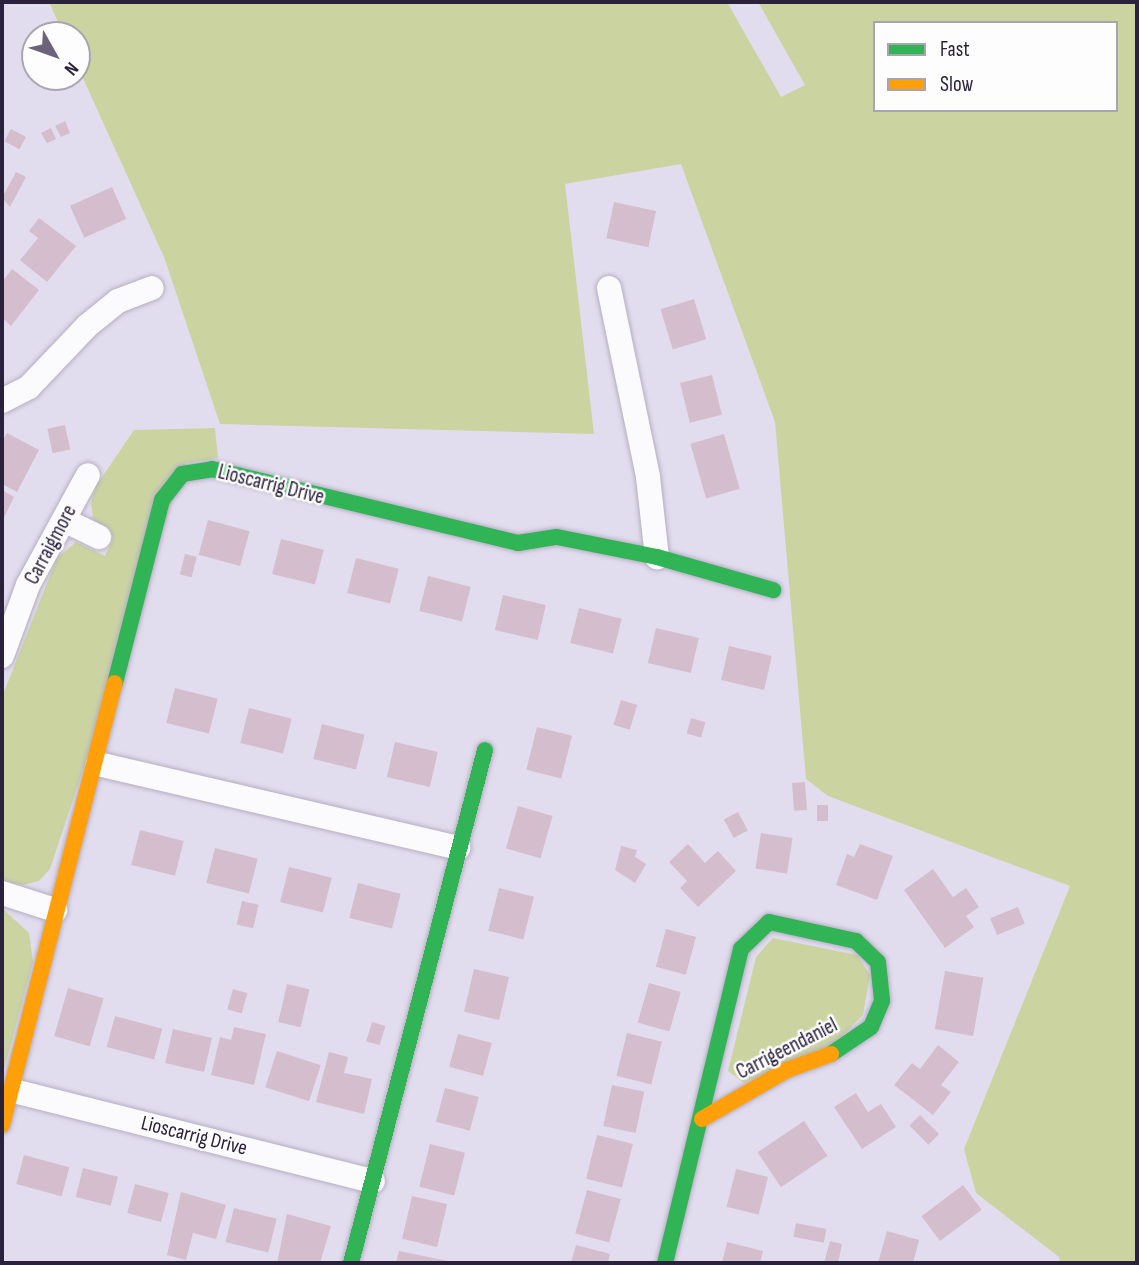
<!DOCTYPE html>
<style>
body{margin:0}
#map{position:relative;width:1139px;height:1265px;overflow:hidden;background:#e2ddee;font-family:"Sofia Sans Condensed",sans-serif}
div>[style]{position:absolute}
.green>*{inset:0;background:#cbd4a1}
.building>*{inset:0;background:#d4bdcc;transform-origin:0 0}
.roads{filter:drop-shadow(0 0 2px #b5aec3) drop-shadow(0 0 2px #b5aec3)}
.street>*{height:24px;margin:-12px;padding:0 12px;transform-origin:12px;border-radius:12px;background:#fbfafc}
.fast>*{height:16px;margin:-8px;padding:0 8px;transform-origin:8px;border-radius:8px;background:#30b455}
.slow>*{height:16px;margin:-8px;padding:0 8px;transform-origin:8px;border-radius:8px;background:#ff9f0a}
span{translate:-50% -50%;white-space:nowrap;text-align:center;line-height:1.15;-webkit-text-stroke:5px #fdfdfd;paint-order:stroke}
.street-label{font-size:21px;color:#2a213c}
.frame{position:absolute;inset:0;border:4px solid #2a213c;pointer-events:none}
.legend{position:absolute;left:873px;top:21px;width:245px;height:91px;box-sizing:border-box;background:#fdfdfd;border:2px solid #a9a5b0;margin:0;padding:9px 12px;list-style:none;font-size:21px;color:#2a213c}
.legend li{display:flex;align-items:center;gap:14px;height:35px}
.legend b{width:35px;border:2px solid #a9a5b0}
.north{position:absolute;left:21px;top:21px;width:70px;height:70px;box-sizing:border-box;background:#fdfdfd;border:2px solid #a9a5b0;border-radius:50%;rotate:130deg;font-size:19px;font-weight:700;line-height:28px;text-align:center;color:#2a213c}
.north::after{content:'';display:block;margin:auto;width:24px;height:32px;background:#6a637a;clip-path:polygon(50% 0,100% 100%,50% 72%,0 100%)}
</style>
<div id="map">
<div class="green">
<i style="clip-path:polygon(evenodd,49px 2px,727px 2px,781px 97px,805px 85px,758px 2px,1137px 2px,1137px 1263px,1060px 1263px,1059px 1257px,976px 1193px,964px 1149px,1070px 886px,828px 796px,806px 779px,775px 422px,681px 164px,565px 184px,594px 434px,220px 424px,164px 257px,77px 65px,77px 35px,64px 35px,49px 2px,875px 23px,1116px 23px,1116px 110px,875px 110px,875px 23px)"></i>
<i style="clip-path:polygon(215px 428px,218px 458px,185px 463px,50px 869px,39px 881px,23px 885px,7px 882px,2px 879px,2px 697px,57px 558px,76px 542px,105px 556px,113px 538px,93px 519px,91px 503px,96px 486px,134px 430px)"></i>
<i style="clip-path:polygon(2px 908px,29px 933px,33px 962px,2px 1077px)"></i>
<i style="clip-path:polygon(773px 938px,857px 955px,870px 975px,863px 1015px,833px 1045px,744px 1083px,728px 1071px,756px 957px)"></i>
</div>
<div class="building">
<i style="clip-path:polygon(65px 121px,70px 133px,61px 137px,55px 126px)"></i>
<i style="clip-path:polygon(51px 128px,56px 139px,47px 143px,41px 133px)"></i>
<i style="left:11px;top:129px;width:17px;height:14px;rotate:28deg"></i>
<i style="clip-path:polygon(16px 172px,26px 177px,10px 207px,2px 198px)"></i>
<i style="left:112px;top:187px;width:35px;height:46px;rotate:66deg"></i>
<i style="left:614px;top:202px;width:43px;height:37px;rotate:12deg"></i>
<i style="clip-path:polygon(39px 218px,76px 246px,47px 282px,20px 260px,38px 238px,29px 231px)"></i>
<i style="clip-path:polygon(12px 269px,39px 290px,11px 326px,2px 318px,2px 282px)"></i>
<i style="left:694px;top:299px;width:42px;height:35px;rotate:73deg"></i>
<i style="left:712px;top:375px;width:41px;height:33px;rotate:76deg"></i>
<i style="left:65px;top:425px;width:25px;height:18px;rotate:78deg"></i>
<i style="clip-path:polygon(7px 433px,39px 450px,17px 492px,2px 484px,2px 442px)"></i>
<i style="left:724px;top:434px;width:57px;height:35px;rotate:74deg"></i>
<i style="clip-path:polygon(2px 490px,14px 497px,2px 522px)"></i>
<i style="left:208px;top:520px;width:43px;height:36px;rotate:15deg"></i>
<i style="left:281px;top:539px;width:44px;height:36px;rotate:14deg"></i>
<i style="left:185px;top:554px;width:12px;height:21px;rotate:14deg"></i>
<i style="left:356px;top:558px;width:44px;height:36px;rotate:14deg"></i>
<i style="left:428px;top:576px;width:44px;height:36px;rotate:14deg"></i>
<i style="left:503px;top:595px;width:44px;height:36px;rotate:13deg"></i>
<i style="left:579px;top:608px;width:44px;height:36px;rotate:14deg"></i>
<i style="left:656px;top:628px;width:44px;height:36px;rotate:13deg"></i>
<i style="left:729px;top:646px;width:44px;height:35px;rotate:13deg"></i>
<i style="left:175px;top:688px;width:44px;height:36px;rotate:14deg"></i>
<i style="left:621px;top:700px;width:17px;height:26px;rotate:17deg"></i>
<i style="left:249px;top:708px;width:44px;height:36px;rotate:14deg"></i>
<i style="left:691px;top:718px;width:15px;height:16px;rotate:16deg"></i>
<i style="left:322px;top:724px;width:44px;height:36px;rotate:14deg"></i>
<i style="left:537px;top:727px;width:36px;height:44px;rotate:14deg"></i>
<i style="left:395px;top:742px;width:44px;height:36px;rotate:13deg"></i>
<i style="left:805px;top:782px;width:28px;height:13px;rotate:86deg"></i>
<i style="left:817px;top:805px;width:11px;height:16px"></i>
<i style="left:518px;top:806px;width:36px;height:44px;rotate:16deg"></i>
<i style="left:738px;top:812px;width:21px;height:16px;rotate:62deg"></i>
<i style="left:140px;top:830px;width:45px;height:36px;rotate:14deg"></i>
<i style="left:761px;top:833px;width:32px;height:36px;rotate:9deg"></i>
<i style="clip-path:polygon(688px 844px,705px 863px,718px 851px,736px 871px,698px 907px,680px 888px,687px 881px,669px 862px)"></i>
<i style="clip-path:polygon(860px 844px,893px 856px,877px 900px,836px 885px,847px 854px,854px 857px)"></i>
<i style="clip-path:polygon(621px 846px,637px 850px,635px 857px,646px 864px,635px 883px,615px 870px)"></i>
<i style="left:215px;top:848px;width:44px;height:36px;rotate:14deg"></i>
<i style="left:289px;top:867px;width:44px;height:36px;rotate:14deg"></i>
<i style="clip-path:polygon(933px 869px,953px 897px,966px 888px,979px 907px,966px 916px,974px 927px,945px 948px,904px 890px)"></i>
<i style="left:358px;top:883px;width:44px;height:36px;rotate:14deg"></i>
<i style="left:499px;top:888px;width:36px;height:44px;rotate:14deg"></i>
<i style="left:242px;top:901px;width:17px;height:24px;rotate:13deg"></i>
<i style="left:1018px;top:907px;width:18px;height:30px;rotate:68deg"></i>
<i style="left:666px;top:929px;width:31px;height:39px;rotate:15deg"></i>
<i style="left:474px;top:969px;width:36px;height:44px;rotate:13deg"></i>
<i style="left:945px;top:971px;width:39px;height:59px;rotate:10deg"></i>
<i style="left:649px;top:983px;width:33px;height:41px;rotate:16deg"></i>
<i style="left:287px;top:984px;width:23px;height:39px;rotate:13deg"></i>
<i style="left:68px;top:988px;width:37px;height:50px;rotate:16deg"></i>
<i style="left:233px;top:989px;width:15px;height:21px;rotate:16deg"></i>
<i style="left:115px;top:1016px;width:49px;height:32px;rotate:15deg"></i>
<i style="left:372px;top:1022px;width:14px;height:20px;rotate:17deg"></i>
<i style="clip-path:polygon(234px 1027px,266px 1034px,254px 1085px,211px 1075px,220px 1037px,231px 1040px)"></i>
<i style="left:173px;top:1029px;width:40px;height:35px;rotate:13deg"></i>
<i style="left:627px;top:1033px;width:36px;height:44px;rotate:14deg"></i>
<i style="left:458px;top:1034px;width:35px;height:34px;rotate:15deg"></i>
<i style="clip-path:polygon(938px 1045px,959px 1062px,941px 1085px,951px 1092px,933px 1115px,894px 1085px,912px 1063px,920px 1069px)"></i>
<i style="left:277px;top:1051px;width:46px;height:38px;rotate:18deg"></i>
<i style="clip-path:polygon(329px 1052px,348px 1057px,344px 1073px,372px 1079px,364px 1114px,316px 1102px)"></i>
<i style="left:612px;top:1085px;width:33px;height:42px;rotate:12deg"></i>
<i style="left:445px;top:1088px;width:35px;height:35px;rotate:15deg"></i>
<i style="clip-path:polygon(856px 1093px,868px 1112px,881px 1104px,896px 1127px,862px 1149px,834px 1107px)"></i>
<i style="left:920px;top:1115px;width:27px;height:15px;rotate:45deg"></i>
<i style="left:804px;top:1121px;width:42px;height:56px;rotate:56deg"></i>
<i style="left:597px;top:1135px;width:37px;height:45px;rotate:14deg"></i>
<i style="left:430px;top:1144px;width:36px;height:44px;rotate:14deg"></i>
<i style="left:24px;top:1155px;width:47px;height:30px;rotate:15deg"></i>
<i style="left:83px;top:1168px;width:36px;height:30px;rotate:14deg"></i>
<i style="left:736px;top:1169px;width:33px;height:39px;rotate:14deg"></i>
<i style="left:135px;top:1184px;width:35px;height:30px;rotate:15deg"></i>
<i style="left:963px;top:1185px;width:31px;height:52px;rotate:53deg"></i>
<i style="left:587px;top:1190px;width:35px;height:45px;rotate:15deg"></i>
<i style="clip-path:polygon(181px 1192px,226px 1205px,216px 1239px,193px 1233px,186px 1260px,167px 1255px)"></i>
<i style="left:412px;top:1196px;width:36px;height:44px;rotate:13deg"></i>
<i style="left:234px;top:1208px;width:44px;height:35px;rotate:14deg"></i>
<i style="clip-path:polygon(287px 1214px,331px 1226px,320px 1263px,277px 1263px)"></i>
<i style="left:796px;top:1223px;width:31px;height:14px;rotate:11deg"></i>
<i style="clip-path:polygon(887px 1231px,919px 1240px,913px 1263px,878px 1263px)"></i>
<i style="clip-path:polygon(830px 1241px,842px 1244px,838px 1263px,824px 1263px)"></i>
<i style="clip-path:polygon(727px 1242px,763px 1251px,760px 1263px,722px 1263px)"></i>
<i style="clip-path:polygon(576px 1245px,610px 1254px,608px 1263px,571px 1263px)"></i>
<i style="clip-path:polygon(399px 1251px,453px 1262px,453px 1263px,396px 1263px)"></i>
</div>
<div class="roads">
<div class="street">
<i style="left:609px;top:288px;width:193px;rotate:78.3deg"></i>
<i style="left:648px;top:477px;width:81px;rotate:83.6deg"></i>
<i style="left:2px;top:401px;width:30px;rotate:-27deg"></i>
<i style="left:29px;top:387px;width:84px;rotate:-46.4deg"></i>
<i style="left:87px;top:326px;width:40px;rotate:-39deg"></i>
<i style="left:118px;top:301px;width:36px;rotate:-21deg"></i>
<i style="left:64px;top:520px;width:39px;rotate:26deg"></i>
<i style="left:2px;top:656px;width:76px;rotate:-69.9deg"></i>
<i style="left:28px;top:585px;width:125px;rotate:-61.4deg"></i>
<i style="left:98px;top:764px;width:370px;rotate:13.1deg"></i>
<i style="left:2px;top:893px;width:56px;rotate:17.8deg"></i>
<i style="left:14px;top:1091px;width:370px;rotate:14.1deg"></i>
</div>
<div class="fast">
<i style="left:115px;top:683px;width:189px;rotate:-75.6deg"></i>
<i style="left:162px;top:500px;width:33px;rotate:-52deg"></i>
<i style="left:182px;top:474px;width:30px;rotate:-9deg"></i>
<i style="left:212px;top:469px;width:315px;rotate:13.6deg"></i>
<i style="left:518px;top:543px;width:39px;rotate:-9deg"></i>
<i style="left:557px;top:537px;width:102px;rotate:11.3deg"></i>
<i style="left:657px;top:557px;width:121px;rotate:15.9deg"></i>
<i style="left:351px;top:1263px;width:530px;rotate:-75.36deg"></i>
<i style="left:665px;top:1263px;width:323px;rotate:-76.4deg"></i>
<i style="left:741px;top:949px;width:39px;rotate:-44deg"></i>
<i style="left:769px;top:922px;width:89px;rotate:12.3deg"></i>
<i style="left:856px;top:941px;width:30px;rotate:44deg"></i>
<i style="left:878px;top:962px;width:39px;rotate:84deg"></i>
<i style="left:882px;top:1001px;width:28px;rotate:113deg"></i>
<i style="left:871px;top:1027px;width:48px;rotate:146deg"></i>
</div>
<div class="slow">
<i style="left:702px;top:1119px;width:98px;rotate:-30deg"></i>
<i style="left:787px;top:1070px;width:47px;rotate:-20deg"></i>
<i style="left:2px;top:1125px;width:456px;rotate:-75.7deg"></i>
</div>
</div>
<div class="street-label">
<span style="left:271px;top:485px;rotate:14deg">Lioscarrig Drive</span>
<span style="left:51px;top:545px;rotate:-62deg">Carraigmore</span>
<span style="left:787px;top:1049px;rotate:-27deg">Carrigeendaniel</span>
<span style="left:194px;top:1136px;rotate:14deg">Lioscarrig Drive</span>
</div>
<div class="frame"></div>
<ul class="legend">
<li><b style="height:9px;background:#30b455"></b>Fast</li>
<li><b style="height:9px;background:#ff9f0a"></b>Slow</li>
</ul>
<div class="north">N</div>
</div>
